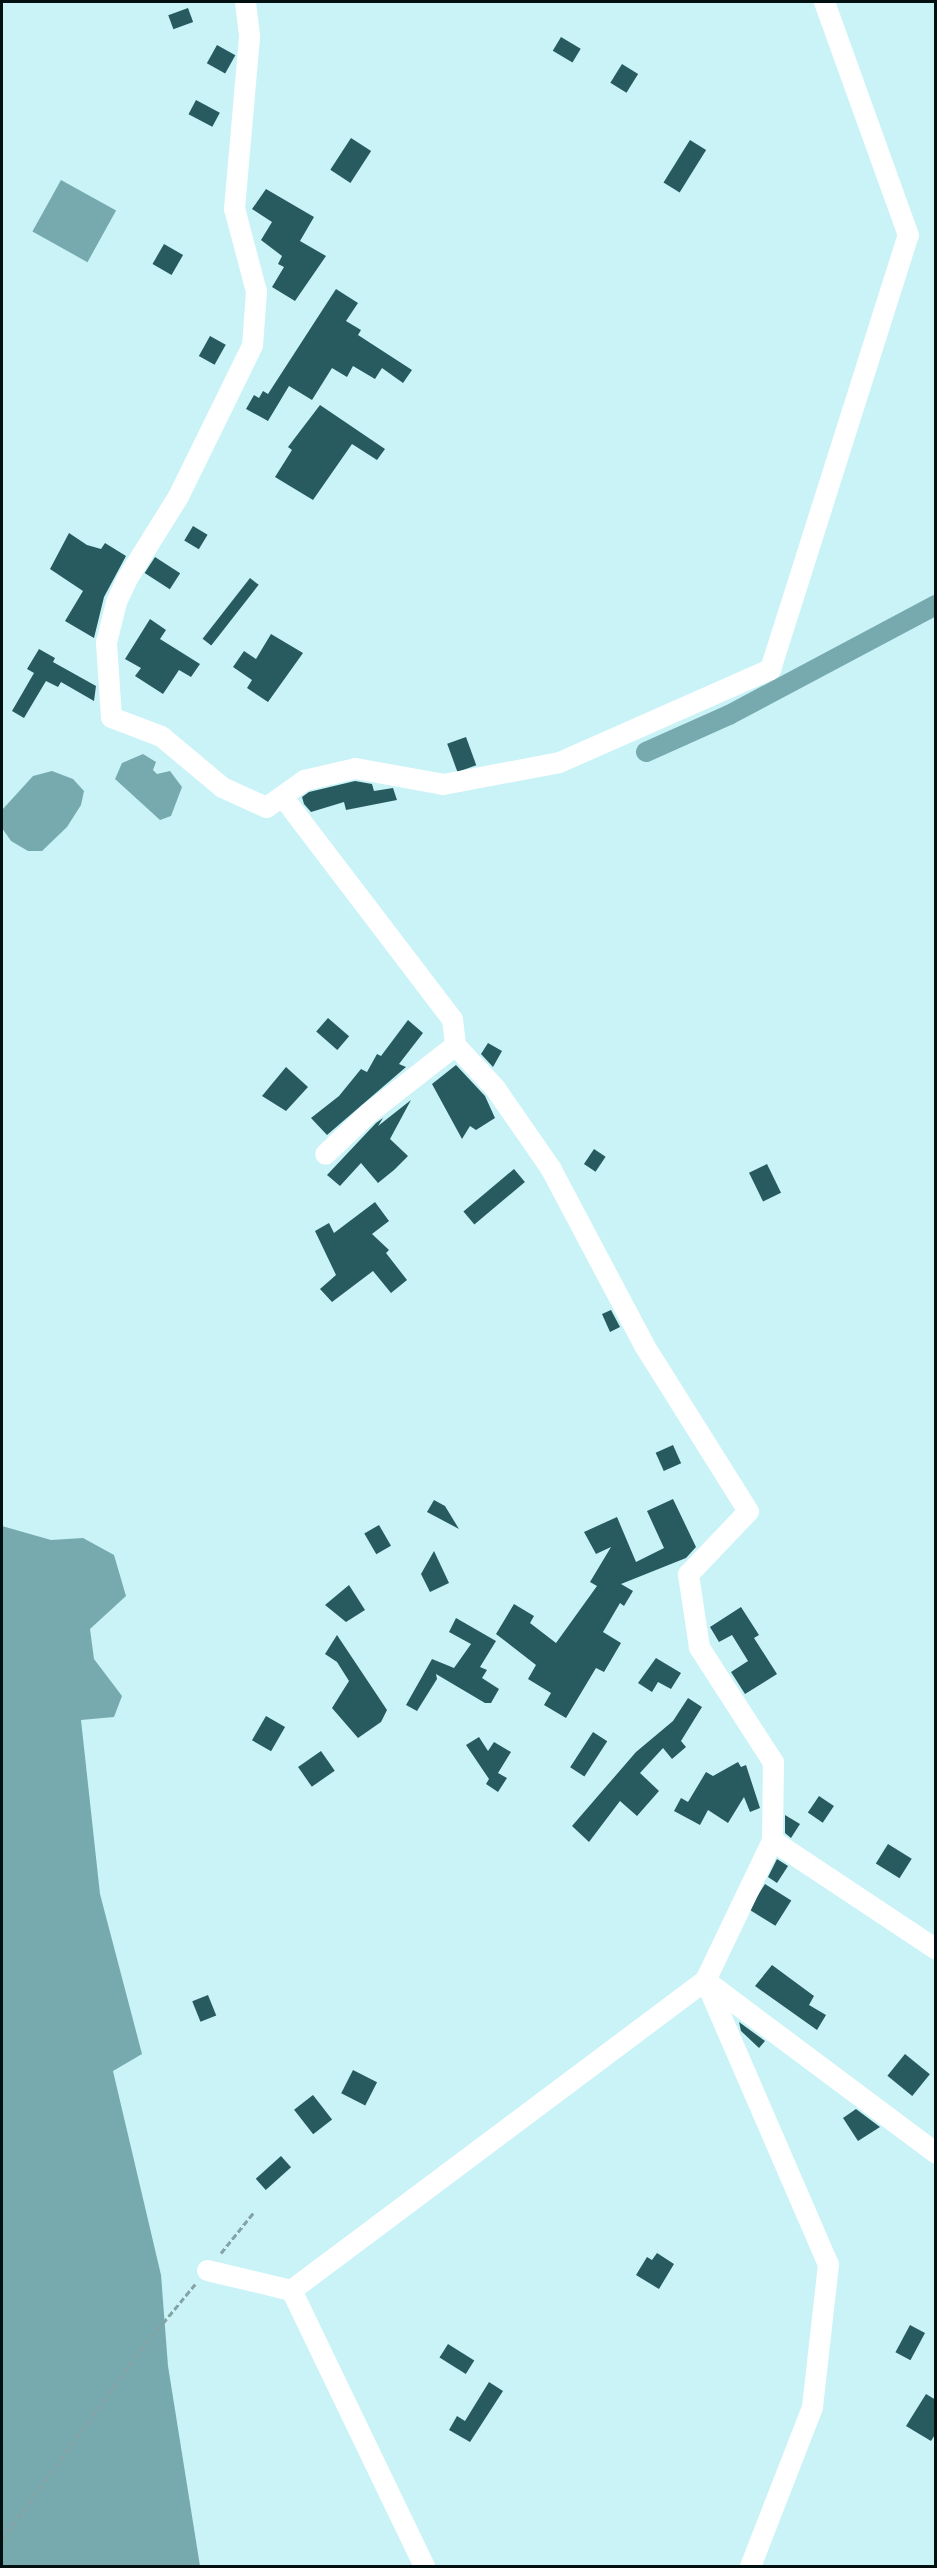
<!DOCTYPE html>
<style>
body{margin:0}
#map{position:relative;width:937px;height:2568px;overflow:hidden;background:#c9f3f7;font-family:Poppins,sans-serif}
div>[style]{position:absolute}
.water>*{inset:0;background:#76aaaf;transform-origin:0 0}
.canal>*{height:20px;margin:-10px;padding:0 10px;transform-origin:10px;border-radius:10px;background:#76aaaf}
.building>*{inset:0;background:#285b60;transform-origin:0 0}
.path>*{height:3px;margin-top:-1.5px;transform-origin:0;background:repeating-linear-gradient(90deg,#84a3a6 0 6px,transparent 0 9px)}
.minor>*{height:21px;margin:-10.5px;padding:0 10.5px;transform-origin:10.5px;border-radius:10.5px;background:#fff}
span{translate:-50% -50%;white-space:nowrap;text-align:center;line-height:1.15;-webkit-text-stroke:6px #fff;paint-order:stroke}
.frame{position:absolute;inset:0;border:3px solid #031011;pointer-events:none}
</style>
<div id="map">
<div class="water">
<i style="left:61px;top:180px;width:63px;height:59px;rotate:29deg"></i>
<i style="clip-path:polygon(143px 754px,156px 762px,153px 770px,157px 774px,170px 771px,182px 787px,171px 816px,160px 820px,115px 779px,122px 763px)"></i>
<i style="clip-path:polygon(52px 771px,73px 779px,84px 791px,81px 805px,67px 827px,42px 851px,28px 851px,11px 841px,2px 828px,2px 810px,33px 776px)"></i>
<i style="clip-path:polygon(2px 1526px,51px 1540px,83px 1538px,114px 1555px,126px 1596px,90px 1629px,94px 1659px,122px 1696px,114px 1717px,81px 1720px,100px 1894px,142px 2054px,113px 2071px,161px 2275px,168px 2366px,200px 2566px,2px 2566px)"></i>
</div>
<div class="canal">
<i style="left:646px;top:752px;width:91px;rotate:-24deg"></i>
<i style="left:729px;top:715px;width:234px;rotate:-28deg"></i>
</div>
<div class="building">
<i style="left:188px;top:8px;width:15px;height:21px;rotate:70deg"></i>
<i style="left:561px;top:37px;width:23px;height:16px;rotate:31deg"></i>
<i style="left:217px;top:45px;width:21px;height:21px;rotate:29deg"></i>
<i style="left:622px;top:64px;width:19px;height:22px;rotate:32deg"></i>
<i style="left:196px;top:100px;width:27px;height:16px;rotate:28deg"></i>
<i style="left:351px;top:138px;width:24px;height:38px;rotate:33deg"></i>
<i style="left:690px;top:140px;width:19px;height:50px;rotate:32deg"></i>
<i style="clip-path:polygon(266px 189px,314px 217px,300px 241px,326px 256px,295px 301px,272px 287px,284px 267px,278px 264px,282px 256px,261px 240px,272px 222px,252px 209px)"></i>
<i style="left:164px;top:244px;width:22px;height:23px;rotate:30deg"></i>
<i style="clip-path:polygon(336px 289px,358px 303px,346px 321px,361px 330px,358px 335px,412px 370px,403px 383px,382px 368px,375px 379px,353px 366px,347px 377px,332px 368px,312px 400px,289px 386px,268px 421px,246px 409px,254px 395px,259px 398px,263px 391px,268px 394px)"></i>
<i style="left:210px;top:336px;width:18px;height:23px;rotate:29deg"></i>
<i style="clip-path:polygon(320px 405px,385px 449px,377px 460px,352px 444px,313px 500px,275px 477px,292px 450px,288px 447px)"></i>
<i style="left:193px;top:526px;width:17px;height:17px;rotate:31deg"></i>
<i style="clip-path:polygon(69px 533px,87px 545px,101px 549px,105px 543px,126px 556px,104px 597px,94px 638px,65px 621px,83px 591px,50px 569px)"></i>
<i style="left:155px;top:557px;width:30px;height:19px;rotate:33deg"></i>
<i style="left:250px;top:578px;width:11px;height:77px;rotate:38deg"></i>
<i style="clip-path:polygon(150px 619px,166px 630px,160px 639px,200px 664px,191px 677px,179px 670px,163px 694px,135px 676px,141px 668px,125px 659px)"></i>
<i style="clip-path:polygon(271px 634px,303px 653px,268px 702px,247px 688px,252px 680px,233px 667px,244px 651px,256px 659px)"></i>
<i style="clip-path:polygon(39px 649px,55px 658px,53px 662px,96px 686px,94px 701px,61px 682px,58px 687px,46px 681px,24px 718px,12px 711px,34px 673px,27px 669px)"></i>
<i style="left:466px;top:737px;width:30px;height:20px;rotate:70deg"></i>
<i style="clip-path:polygon(355px 781px,372px 784px,374px 791px,393px 788px,397px 800px,346px 810px,344px 802px,311px 812px,304px 804px,302px 797px,309px 792px)"></i>
<i style="left:328px;top:1018px;width:28px;height:18px;rotate:41deg"></i>
<i style="clip-path:polygon(408px 1020px,423px 1033px,399px 1064px,406px 1067px,327px 1135px,311px 1118px,339px 1096px,361px 1069px,367px 1072px,377px 1054px,381px 1056px)"></i>
<i style="clip-path:polygon(488px 1043px,502px 1051px,493px 1067px,481px 1054px)"></i>
<i style="clip-path:polygon(456px 1065px,485px 1096px,495px 1118px,476px 1130px,470px 1126px,462px 1139px,432px 1084px)"></i>
<i style="clip-path:polygon(286px 1067px,308px 1087px,286px 1111px,262px 1096px)"></i>
<i style="clip-path:polygon(411px 1100px,390px 1139px,408px 1156px,394px 1170px,378px 1183px,361px 1163px,340px 1186px,327px 1175px,376px 1123px,383px 1118px,378px 1126px)"></i>
<i style="left:594px;top:1149px;width:14px;height:18px;rotate:34deg"></i>
<i style="left:767px;top:1164px;width:32px;height:20px;rotate:64deg"></i>
<i style="left:514px;top:1169px;width:17px;height:66px;rotate:50deg"></i>
<i style="clip-path:polygon(375px 1202px,389px 1221px,372px 1234px,389px 1250px,386px 1253px,407px 1280px,391px 1293px,373px 1271px,332px 1302px,320px 1289px,336px 1275px,315px 1231px,329px 1223px,334px 1233px)"></i>
<i style="clip-path:polygon(611px 1310px,620px 1327px,610px 1332px,602px 1314px)"></i>
<i style="left:673px;top:1445px;width:20px;height:19px;rotate:66deg"></i>
<i style="clip-path:polygon(673px 1499px,696px 1547px,686px 1558px,621px 1584px,633px 1591px,624px 1606px,620px 1603px,603px 1632px,621px 1643px,604px 1672px,596px 1668px,566px 1718px,544px 1705px,551px 1693px,528px 1679px,536px 1665px,496px 1634px,514px 1604px,534px 1616px,530px 1623px,556px 1643px,597px 1586px,590px 1582px,611px 1547px,596px 1554px,584px 1532px,617px 1517px,636px 1562px,664px 1548px,647px 1511px)"></i>
<i style="clip-path:polygon(434px 1500px,445px 1506px,459px 1529px,427px 1512px)"></i>
<i style="left:379px;top:1525px;width:24px;height:17px;rotate:60deg"></i>
<i style="clip-path:polygon(434px 1551px,449px 1583px,430px 1592px,421px 1574px)"></i>
<i style="clip-path:polygon(349px 1585px,365px 1610px,346px 1622px,325px 1605px)"></i>
<i style="clip-path:polygon(741px 1607px,759px 1635px,754px 1638px,777px 1674px,745px 1694px,731px 1672px,748px 1661px,732px 1635px,719px 1642px,710px 1627px)"></i>
<i style="clip-path:polygon(456px 1618px,496px 1641px,480px 1667px,487px 1670px,482px 1678px,499px 1689px,491px 1703px,485px 1703px,436px 1674px,437px 1679px,417px 1711px,406px 1705px,432px 1659px,454px 1668px,471px 1644px,449px 1632px)"></i>
<i style="clip-path:polygon(337px 1635px,387px 1710px,381px 1722px,358px 1738px,332px 1708px,349px 1681px,337px 1662px,325px 1654px)"></i>
<i style="clip-path:polygon(656px 1658px,681px 1673px,671px 1689px,658px 1682px,652px 1692px,638px 1683px)"></i>
<i style="clip-path:polygon(688px 1698px,702px 1707px,681px 1741px,686px 1747px,672px 1759px,663px 1748px,640px 1773px,659px 1791px,637px 1816px,620px 1801px,589px 1842px,572px 1826px,636px 1752px,673px 1721px)"></i>
<i style="left:266px;top:1716px;width:22px;height:28px;rotate:30deg"></i>
<i style="left:593px;top:1732px;width:17px;height:42px;rotate:33deg"></i>
<i style="clip-path:polygon(479px 1737px,488px 1751px,494px 1742px,511px 1752px,498px 1773px,507px 1778px,498px 1792px,486px 1784px,489px 1779px,466px 1745px)"></i>
<i style="left:321px;top:1751px;width:24px;height:28px;rotate:55deg"></i>
<i style="clip-path:polygon(738px 1762px,741px 1767px,746px 1765px,760px 1808px,750px 1812px,744px 1797px,728px 1823px,708px 1810px,700px 1825px,674px 1811px,681px 1798px,688px 1802px,706px 1772px,713px 1776px)"></i>
<i style="left:819px;top:1796px;width:18px;height:20px;rotate:34deg"></i>
<i style="clip-path:polygon(785px 1815px,800px 1824px,791px 1838px,785px 1833px)"></i>
<i style="left:888px;top:1844px;width:28px;height:23px;rotate:32deg"></i>
<i style="clip-path:polygon(777px 1859px,788px 1866px,777px 1883px,768px 1877px)"></i>
<i style="left:765px;top:1884px;width:31px;height:30px;rotate:32deg"></i>
<i style="clip-path:polygon(772px 1965px,814px 1996px,809px 2005px,826px 2015px,817px 2030px,755px 1986px)"></i>
<i style="left:208px;top:1995px;width:22px;height:17px;rotate:68deg"></i>
<i style="clip-path:polygon(739px 2022px,765px 2041px,759px 2048px,741px 2031px)"></i>
<i style="left:905px;top:2054px;width:32px;height:28px;rotate:39deg"></i>
<i style="left:353px;top:2070px;width:27px;height:26px;rotate:27deg"></i>
<i style="left:313px;top:2095px;width:31px;height:24px;rotate:52deg"></i>
<i style="clip-path:polygon(856px 2109px,880px 2127px,858px 2141px,843px 2118px)"></i>
<i style="left:281px;top:2156px;width:15px;height:34px;rotate:48deg"></i>
<i style="clip-path:polygon(657px 2253px,674px 2264px,659px 2289px,636px 2275px,647px 2257px,652px 2260px)"></i>
<i style="left:910px;top:2325px;width:17px;height:31px;rotate:28deg"></i>
<i style="left:448px;top:2344px;width:31px;height:16px;rotate:32deg"></i>
<i style="clip-path:polygon(489px 2382px,503px 2391px,470px 2442px,449px 2430px,457px 2416px,465px 2421px)"></i>
<i style="clip-path:polygon(926px 2394px,936px 2400px,936px 2433px,931px 2441px,906px 2426px)"></i>
</div>
<div class="path">
<i style="left:221px;top:2253px;width:53px;rotate:-51.2deg"></i>
<i style="left:2px;top:2540px;width:234px;rotate:-53.9deg"></i>
<i style="left:140px;top:2351px;width:88px;rotate:-50.5deg"></i>
</div>
<div class="minor">
<i style="left:245px;top:2px;width:35px;rotate:83deg"></i>
<i style="left:249px;top:37px;width:172px;rotate:95deg"></i>
<i style="left:234px;top:208px;width:86px;rotate:75.2deg"></i>
<i style="left:256px;top:291px;width:54px;rotate:94.2deg"></i>
<i style="left:252px;top:345px;width:168px;rotate:116.1deg"></i>
<i style="left:178px;top:496px;width:97px;rotate:121.9deg"></i>
<i style="left:127px;top:578px;width:26px;rotate:115deg"></i>
<i style="left:116px;top:602px;width:41px;rotate:104deg"></i>
<i style="left:106px;top:642px;width:75px;rotate:86.2deg"></i>
<i style="left:111px;top:717px;width:53px;rotate:20.8deg"></i>
<i style="left:161px;top:736px;width:80px;rotate:39.9deg"></i>
<i style="left:222px;top:787px;width:48px;rotate:24.4deg"></i>
<i style="left:266px;top:807px;width:47px;rotate:-35.4deg"></i>
<i style="left:304px;top:780px;width:52px;rotate:-13.2deg"></i>
<i style="left:355px;top:768px;width:89px;rotate:10.3deg"></i>
<i style="left:443px;top:784px;width:118px;rotate:-10.7deg"></i>
<i style="left:559px;top:762px;width:231px;rotate:-23.8deg"></i>
<i style="left:770px;top:669px;width:455px;rotate:-72.4deg"></i>
<i style="left:908px;top:235px;width:248px;rotate:-109.8deg"></i>
<i style="left:282px;top:796px;width:280px;rotate:52.7deg"></i>
<i style="left:452px;top:1019px;width:26px;rotate:83deg"></i>
<i style="left:455px;top:1045px;width:110px;rotate:142deg"></i>
<i style="left:368px;top:1113px;width:59px;rotate:136.4deg"></i>
<i style="left:772px;top:1840px;width:197px;rotate:33.6deg"></i>
<i style="left:705px;top:1980px;width:309px;rotate:66.6deg"></i>
<i style="left:828px;top:2264px;width:144px;rotate:96.4deg"></i>
<i style="left:812px;top:2407px;width:171px;rotate:111.3deg"></i>
<i style="left:706px;top:1981px;width:287px;rotate:36.8deg"></i>
<i style="left:207px;top:2270px;width:86px;rotate:13.4deg"></i>
<i style="left:424px;top:2566px;width:306px;rotate:-115.7deg"></i>
<i style="left:291px;top:2290px;width:517px;rotate:-36.83deg"></i>
<i style="left:705px;top:1980px;width:155px;rotate:-64.4deg"></i>
<i style="left:772px;top:1840px;width:78px;rotate:-89.3deg"></i>
<i style="left:773px;top:1762px;width:137px;rotate:-122.8deg"></i>
<i style="left:699px;top:1647px;width:74px;rotate:-98.6deg"></i>
<i style="left:688px;top:1574px;width:87px;rotate:-46.4deg"></i>
<i style="left:748px;top:1511px;width:196px;rotate:-122.1deg"></i>
<i style="left:644px;top:1345px;width:199px;rotate:-117.9deg"></i>
<i style="left:551px;top:1169px;width:98px;rotate:-124.7deg"></i>
<i style="left:495px;top:1088px;width:59px;rotate:-132.9deg"></i>
</div>
<div class="frame"></div>
</div>
